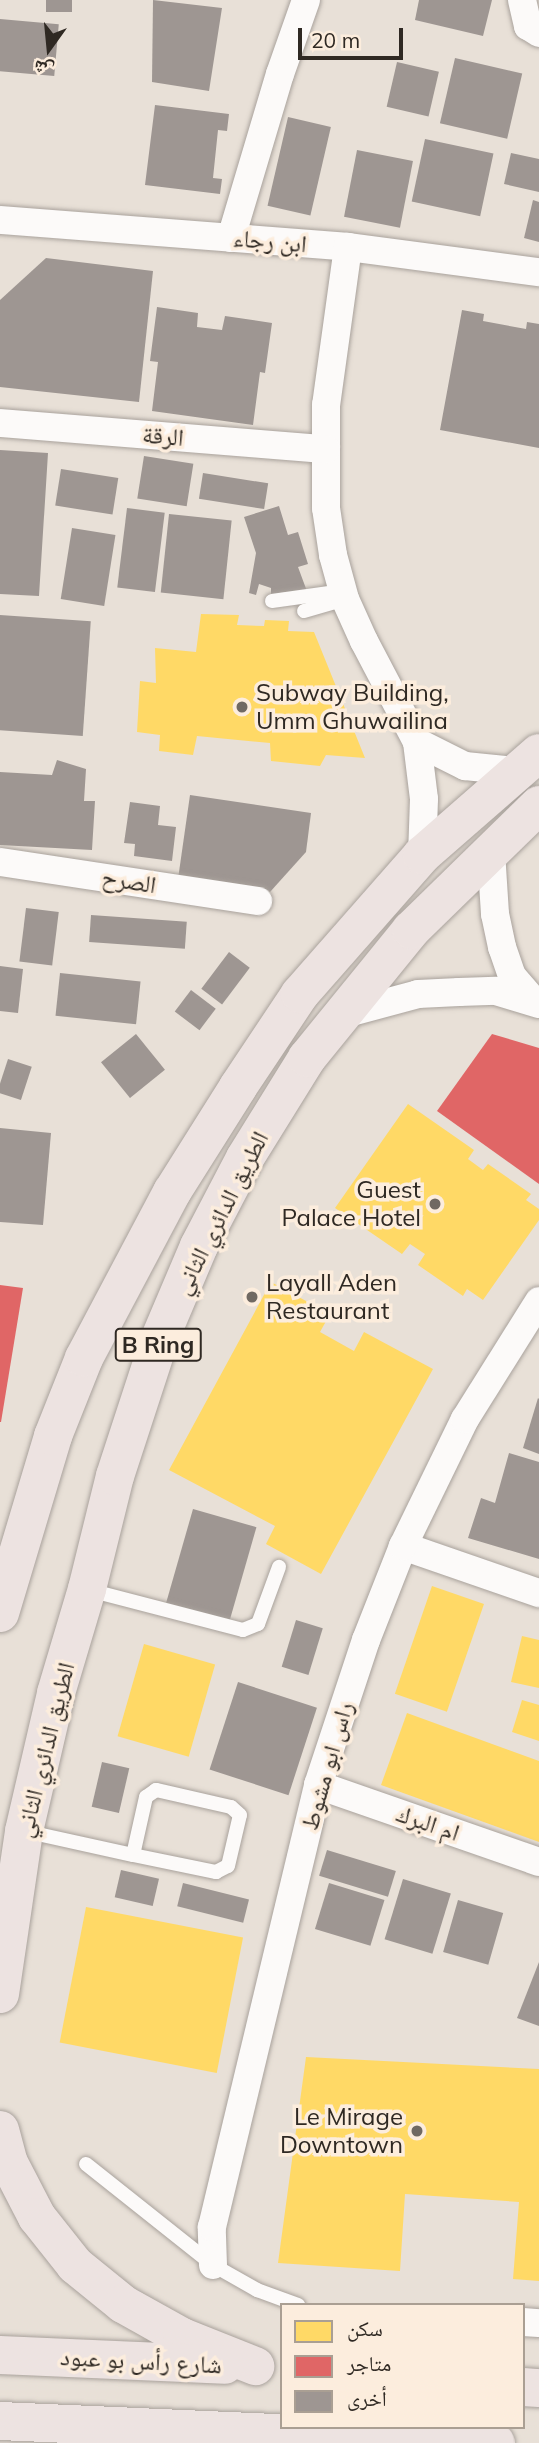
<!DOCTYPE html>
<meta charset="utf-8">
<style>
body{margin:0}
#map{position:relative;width:539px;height:2443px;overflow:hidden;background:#e8e0d7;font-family:Mulish,"Noto Naskh Arabic",sans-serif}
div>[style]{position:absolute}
.homes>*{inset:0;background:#ffd966;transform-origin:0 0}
.shops>*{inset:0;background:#e06666}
.building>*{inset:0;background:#9e9692;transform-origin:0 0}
.roads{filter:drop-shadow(0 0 2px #a9a29c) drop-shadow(0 0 2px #a9a29c)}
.lane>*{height:14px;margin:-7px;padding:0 7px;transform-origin:7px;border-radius:7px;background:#fcfaf9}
.street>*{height:28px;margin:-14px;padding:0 14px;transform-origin:14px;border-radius:14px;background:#fcfaf9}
.primary>*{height:38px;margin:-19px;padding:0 19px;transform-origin:19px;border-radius:19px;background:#ede3e1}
.dots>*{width:19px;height:19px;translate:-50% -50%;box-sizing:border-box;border:4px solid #fceddd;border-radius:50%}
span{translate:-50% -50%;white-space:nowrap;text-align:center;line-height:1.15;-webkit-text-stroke:7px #fceddd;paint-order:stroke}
.shield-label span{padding:2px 5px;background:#fceddd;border:2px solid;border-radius:5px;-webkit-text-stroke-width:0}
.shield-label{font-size:23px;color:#2f2923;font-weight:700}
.street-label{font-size:24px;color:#2f2923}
.poi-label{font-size:24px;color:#2f2923}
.left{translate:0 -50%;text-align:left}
.right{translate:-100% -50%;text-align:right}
.legend{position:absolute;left:280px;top:2303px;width:245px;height:126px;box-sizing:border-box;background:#fceddd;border:2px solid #aa9f93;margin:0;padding:9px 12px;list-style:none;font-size:21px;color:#2f2923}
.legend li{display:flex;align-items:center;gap:14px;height:35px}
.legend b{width:35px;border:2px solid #aa9f93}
.north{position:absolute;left:14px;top:14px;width:70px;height:70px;-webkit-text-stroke:5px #fceddd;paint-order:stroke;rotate:195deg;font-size:19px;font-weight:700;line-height:28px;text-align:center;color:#2f2923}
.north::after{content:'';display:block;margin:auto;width:24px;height:32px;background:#2f2923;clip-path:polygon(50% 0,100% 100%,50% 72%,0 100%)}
.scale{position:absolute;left:298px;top:28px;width:105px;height:32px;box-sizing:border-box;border:4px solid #2f2923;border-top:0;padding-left:9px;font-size:21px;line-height:24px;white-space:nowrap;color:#2f2923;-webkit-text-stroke:5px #fceddd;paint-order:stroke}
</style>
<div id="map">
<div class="homes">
<i style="clip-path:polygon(201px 614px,239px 615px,237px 625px,264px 626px,265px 620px,289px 621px,288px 631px,314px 632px,365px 758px,326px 755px,320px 766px,271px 761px,270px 743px,197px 736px,193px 755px,159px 751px,160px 735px,137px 732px,140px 681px,156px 683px,155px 648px,196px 652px)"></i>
<i style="clip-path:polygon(408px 1104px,474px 1150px,468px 1159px,483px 1170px,488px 1164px,531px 1194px,526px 1200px,539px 1209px,539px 1220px,483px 1300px,467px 1289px,463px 1296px,418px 1265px,425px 1254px,410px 1244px,402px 1254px,335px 1208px)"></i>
<i style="clip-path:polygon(271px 1282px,330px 1314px,320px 1332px,354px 1351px,364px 1332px,433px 1369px,321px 1574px,266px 1544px,275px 1526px,169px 1470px)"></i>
<i style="left:432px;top:1586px;width:55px;height:114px;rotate:19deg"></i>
<i style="clip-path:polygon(522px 1636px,539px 1640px,539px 1688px,511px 1682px)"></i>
<i style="left:144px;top:1644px;width:74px;height:96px;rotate:16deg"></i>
<i style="clip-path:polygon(522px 1700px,539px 1705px,539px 1741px,512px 1732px)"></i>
<i style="clip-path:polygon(407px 1713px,539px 1761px,539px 1842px,381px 1785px)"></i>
<i style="left:86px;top:1907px;width:160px;height:138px;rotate:11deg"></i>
<i style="clip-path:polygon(306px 2057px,539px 2069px,539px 2281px,513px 2279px,519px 2202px,405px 2194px,400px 2271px,278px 2263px)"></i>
</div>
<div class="shops">
<i style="clip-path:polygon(492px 1034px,539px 1048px,539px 1184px,437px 1111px)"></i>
<i style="clip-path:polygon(0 1285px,23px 1288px,1px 1422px,0 1422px)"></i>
</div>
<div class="building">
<i style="left:46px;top:0;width:26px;height:12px"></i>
<i style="clip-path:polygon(153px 0,222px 8px,209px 91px,152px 82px)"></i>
<i style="clip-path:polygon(419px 0,492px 0,483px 36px,415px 20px)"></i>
<i style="left:0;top:19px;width:59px;height:52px;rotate:5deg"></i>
<i style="left:455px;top:58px;width:69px;height:67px;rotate:13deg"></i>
<i style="left:397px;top:62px;width:43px;height:46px;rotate:13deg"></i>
<i style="clip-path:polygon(155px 105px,229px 114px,227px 131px,218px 130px,213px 178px,222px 179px,220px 194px,145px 185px)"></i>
<i style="left:288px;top:117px;width:44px;height:91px;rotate:13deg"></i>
<i style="left:425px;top:139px;width:70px;height:64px;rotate:12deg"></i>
<i style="left:357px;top:150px;width:57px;height:68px;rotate:11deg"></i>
<i style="clip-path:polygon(511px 153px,539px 159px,539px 192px,504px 184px)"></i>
<i style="clip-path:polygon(533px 200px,539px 202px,539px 242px,524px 238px)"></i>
<i style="clip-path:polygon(46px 258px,153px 271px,139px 402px,0 387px,0 300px)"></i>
<i style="clip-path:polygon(157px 307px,198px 313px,197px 327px,222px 330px,225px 316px,272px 323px,265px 373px,260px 372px,253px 425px,152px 411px,158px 362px,150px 361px)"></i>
<i style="clip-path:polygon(462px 310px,484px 314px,483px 321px,526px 329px,527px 322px,539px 324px,539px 448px,440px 430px)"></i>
<i style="clip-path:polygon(0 450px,48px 453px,39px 596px,0 594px)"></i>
<i style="left:144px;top:456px;width:50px;height:43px;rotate:9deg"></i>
<i style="left:61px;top:469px;width:58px;height:37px;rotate:9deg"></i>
<i style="left:203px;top:473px;width:66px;height:26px;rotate:9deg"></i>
<i style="clip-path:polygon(279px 506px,288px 535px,298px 532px,308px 564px,298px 567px,308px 594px,285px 592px,271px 595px,271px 588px,259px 584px,256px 595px,249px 593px,256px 553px,244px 517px)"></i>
<i style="left:127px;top:508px;width:38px;height:80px;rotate:7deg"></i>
<i style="left:169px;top:514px;width:63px;height:79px;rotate:6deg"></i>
<i style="left:72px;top:528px;width:44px;height:72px;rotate:9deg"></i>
<i style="left:0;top:615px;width:91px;height:115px;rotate:4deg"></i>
<i style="clip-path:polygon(57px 760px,86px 769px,84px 801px,95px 801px,92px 850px,0 845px,0 772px,52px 775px)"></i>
<i style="clip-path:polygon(190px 795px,311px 813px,306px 852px,270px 892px,178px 879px)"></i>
<i style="clip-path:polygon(130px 802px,160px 806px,158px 825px,176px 827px,172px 861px,134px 856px,135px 844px,124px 843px)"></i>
<i style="left:26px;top:908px;width:33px;height:54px;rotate:7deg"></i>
<i style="left:91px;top:915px;width:96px;height:27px;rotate:4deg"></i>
<i style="left:229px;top:952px;width:26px;height:46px;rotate:37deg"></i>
<i style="clip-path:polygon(0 966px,23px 969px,18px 1013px,0 1011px)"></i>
<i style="left:60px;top:973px;width:81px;height:43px;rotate:6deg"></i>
<i style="left:191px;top:990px;width:31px;height:27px;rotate:37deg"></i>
<i style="left:136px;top:1034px;width:46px;height:45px;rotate:51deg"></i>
<i style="left:8px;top:1059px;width:25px;height:35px;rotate:18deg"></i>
<i style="clip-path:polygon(0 1128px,51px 1133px,43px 1225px,0 1222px)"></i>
<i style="clip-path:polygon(538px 1398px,539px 1399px,539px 1454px,523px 1448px)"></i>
<i style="clip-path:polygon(509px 1453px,539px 1462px,539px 1559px,468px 1538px,481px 1498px,495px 1503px)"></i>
<i style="left:193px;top:1509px;width:66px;height:99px;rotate:16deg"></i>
<i style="left:296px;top:1620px;width:28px;height:49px;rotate:17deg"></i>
<i style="left:238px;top:1682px;width:83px;height:92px;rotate:18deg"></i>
<i style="left:102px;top:1762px;width:28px;height:46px;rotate:13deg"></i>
<i style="left:327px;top:1850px;width:72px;height:27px;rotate:17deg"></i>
<i style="left:121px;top:1870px;width:39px;height:28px;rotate:13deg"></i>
<i style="left:403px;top:1879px;width:50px;height:63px;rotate:17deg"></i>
<i style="left:183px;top:1883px;width:68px;height:24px;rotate:14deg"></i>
<i style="left:329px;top:1883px;width:58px;height:48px;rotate:17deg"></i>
<i style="left:458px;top:1900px;width:47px;height:54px;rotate:16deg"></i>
<i style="clip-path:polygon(539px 1962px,539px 2026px,517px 2018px)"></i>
</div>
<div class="roads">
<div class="lane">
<i style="left:272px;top:601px;width:72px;rotate:-8deg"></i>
<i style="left:304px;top:611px;width:43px;rotate:-16.3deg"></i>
<i style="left:89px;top:1590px;width:159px;rotate:14.6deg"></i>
<i style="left:243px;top:1630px;width:16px;rotate:-22deg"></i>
<i style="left:258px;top:1624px;width:61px;rotate:-69.8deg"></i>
<i style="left:24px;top:1831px;width:112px;rotate:12.4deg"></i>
<i style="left:133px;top:1855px;width:85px;rotate:11.6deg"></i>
<i style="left:216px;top:1872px;width:13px;rotate:-27deg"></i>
<i style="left:228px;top:1866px;width:52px;rotate:-76.8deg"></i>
<i style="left:240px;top:1815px;width:12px;rotate:-138deg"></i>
<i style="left:231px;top:1807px;width:77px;rotate:-167.2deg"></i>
<i style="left:156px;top:1790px;width:12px;rotate:145deg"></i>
<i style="left:146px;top:1797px;width:59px;rotate:102.6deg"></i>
<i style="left:86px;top:2164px;width:162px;rotate:38.5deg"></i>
<i style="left:213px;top:2265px;width:51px;rotate:29.6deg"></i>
<i style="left:257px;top:2290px;width:44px;rotate:20.1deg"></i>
</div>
<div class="street">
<i style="left:522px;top:0;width:27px;rotate:77deg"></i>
<i style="left:528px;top:26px;width:13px;rotate:32deg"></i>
<i style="left:0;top:220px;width:349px;rotate:4.4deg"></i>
<i style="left:348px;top:247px;width:193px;rotate:7.5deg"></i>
<i style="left:231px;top:238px;width:171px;rotate:-73.4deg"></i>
<i style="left:280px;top:74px;width:78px;rotate:-70.6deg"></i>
<i style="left:348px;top:247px;width:160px;rotate:97.9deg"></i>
<i style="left:326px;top:405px;width:103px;rotate:90deg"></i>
<i style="left:326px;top:508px;width:48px;rotate:81.5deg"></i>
<i style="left:333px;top:555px;width:46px;rotate:74.7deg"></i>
<i style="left:345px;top:599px;width:46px;rotate:65.7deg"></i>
<i style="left:364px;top:641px;width:114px;rotate:62.3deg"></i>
<i style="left:417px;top:742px;width:57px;rotate:83deg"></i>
<i style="left:424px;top:799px;width:56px;rotate:92deg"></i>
<i style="left:0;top:423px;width:327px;rotate:4.6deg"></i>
<i style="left:417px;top:742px;width:54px;rotate:26.6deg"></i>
<i style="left:465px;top:766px;width:50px;rotate:5.7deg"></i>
<i style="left:491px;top:852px;width:62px;rotate:86.3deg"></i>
<i style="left:495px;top:914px;width:34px;rotate:78deg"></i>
<i style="left:502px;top:947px;width:31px;rotate:71deg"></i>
<i style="left:512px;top:976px;width:33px;rotate:49deg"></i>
<i style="left:0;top:862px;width:261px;rotate:8.6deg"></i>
<i style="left:344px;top:1014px;width:77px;rotate:-15.1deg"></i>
<i style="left:418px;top:994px;width:41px;rotate:-2.8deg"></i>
<i style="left:459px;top:992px;width:37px;rotate:-2deg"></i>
<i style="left:496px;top:991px;width:45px;rotate:16.8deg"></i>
<i style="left:403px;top:1546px;width:144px;rotate:19.1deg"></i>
<i style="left:318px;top:1785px;width:234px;rotate:19.2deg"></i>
<i style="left:213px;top:2265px;width:38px;rotate:-92deg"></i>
<i style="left:212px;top:2227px;width:455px;rotate:-76.5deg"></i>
<i style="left:318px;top:1785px;width:153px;rotate:-71.7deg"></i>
<i style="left:366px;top:1640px;width:101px;rotate:-68.5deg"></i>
<i style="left:403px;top:1546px;width:141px;rotate:-64deg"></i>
<i style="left:465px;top:1419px;width:139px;rotate:-57.9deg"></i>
<i style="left:523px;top:2322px;width:16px;rotate:4deg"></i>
</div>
<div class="primary">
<i style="left:0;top:1613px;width:185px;rotate:-73.3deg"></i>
<i style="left:53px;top:1436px;width:84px;rotate:-68.3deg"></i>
<i style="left:84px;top:1358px;width:188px;rotate:-62.1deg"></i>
<i style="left:172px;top:1192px;width:124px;rotate:-57.8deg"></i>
<i style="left:238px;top:1087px;width:112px;rotate:-56.3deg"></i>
<i style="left:300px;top:994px;width:185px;rotate:-48.7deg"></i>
<i style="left:422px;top:855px;width:155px;rotate:-41.1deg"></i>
<i style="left:0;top:1994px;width:165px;rotate:-81.6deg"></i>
<i style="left:24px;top:1831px;width:142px;rotate:-76.9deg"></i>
<i style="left:56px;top:1693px;width:109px;rotate:-73.4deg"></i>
<i style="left:87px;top:1589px;width:116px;rotate:-76.1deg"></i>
<i style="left:115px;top:1476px;width:145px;rotate:-71.9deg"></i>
<i style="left:160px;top:1338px;width:100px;rotate:-67deg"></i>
<i style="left:199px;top:1246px;width:99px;rotate:-62.4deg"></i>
<i style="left:245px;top:1158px;width:118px;rotate:-58.2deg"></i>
<i style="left:307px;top:1058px;width:165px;rotate:-50.9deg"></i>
<i style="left:411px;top:930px;width:179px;rotate:-44.3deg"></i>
<i style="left:0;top:2130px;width:34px;rotate:75deg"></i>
<i style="left:9px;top:2163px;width:61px;rotate:62.6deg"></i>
<i style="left:37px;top:2217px;width:61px;rotate:51.6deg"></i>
<i style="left:75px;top:2265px;width:62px;rotate:39.1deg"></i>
<i style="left:123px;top:2304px;width:68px;rotate:29.2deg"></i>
<i style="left:182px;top:2337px;width:79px;rotate:21.7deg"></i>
<i style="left:0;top:2355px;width:225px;rotate:2.5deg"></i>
<i style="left:523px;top:2387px;width:16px;rotate:4deg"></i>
<i style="left:0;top:2421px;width:496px;rotate:2.5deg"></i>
</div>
</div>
<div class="dots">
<i style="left:242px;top:707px;background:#706962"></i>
<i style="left:435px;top:1204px;background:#706962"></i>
<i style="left:252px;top:1297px;background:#706962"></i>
<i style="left:417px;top:2131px;background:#706962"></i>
</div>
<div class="shield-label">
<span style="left:158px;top:1345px">B Ring</span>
</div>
<div class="street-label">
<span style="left:270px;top:241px;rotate:5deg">ابن رجاء</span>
<span style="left:163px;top:436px;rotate:5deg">الرقة</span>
<span style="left:129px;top:881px;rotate:9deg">الصرح</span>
<span style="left:221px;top:1213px;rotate:-63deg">الطريق الدائري الثاني</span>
<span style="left:45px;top:1750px;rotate:-76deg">الطريق الدائري الثاني</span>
<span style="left:327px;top:1766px;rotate:-74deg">راس ابو مشوط</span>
<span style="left:428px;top:1823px;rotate:19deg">ام البرك</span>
<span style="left:141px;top:2361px;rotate:3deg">شارع رأس بو عبود</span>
</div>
<div class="poi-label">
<span class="left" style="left:256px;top:707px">Subway Building,<br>Umm Ghuwailina</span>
<span class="right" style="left:421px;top:1204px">Guest<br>Palace Hotel</span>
<span class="left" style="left:266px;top:1297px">Layall Aden<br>Restaurant</span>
<span class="right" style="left:403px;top:2131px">Le Mirage<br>Downtown</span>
</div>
<ul class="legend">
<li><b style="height:19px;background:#ffd966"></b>سكن</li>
<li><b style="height:19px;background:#e06666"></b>متاجر</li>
<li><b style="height:19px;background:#9e9692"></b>أخرى</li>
</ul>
<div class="north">ش</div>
<div class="scale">20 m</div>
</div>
